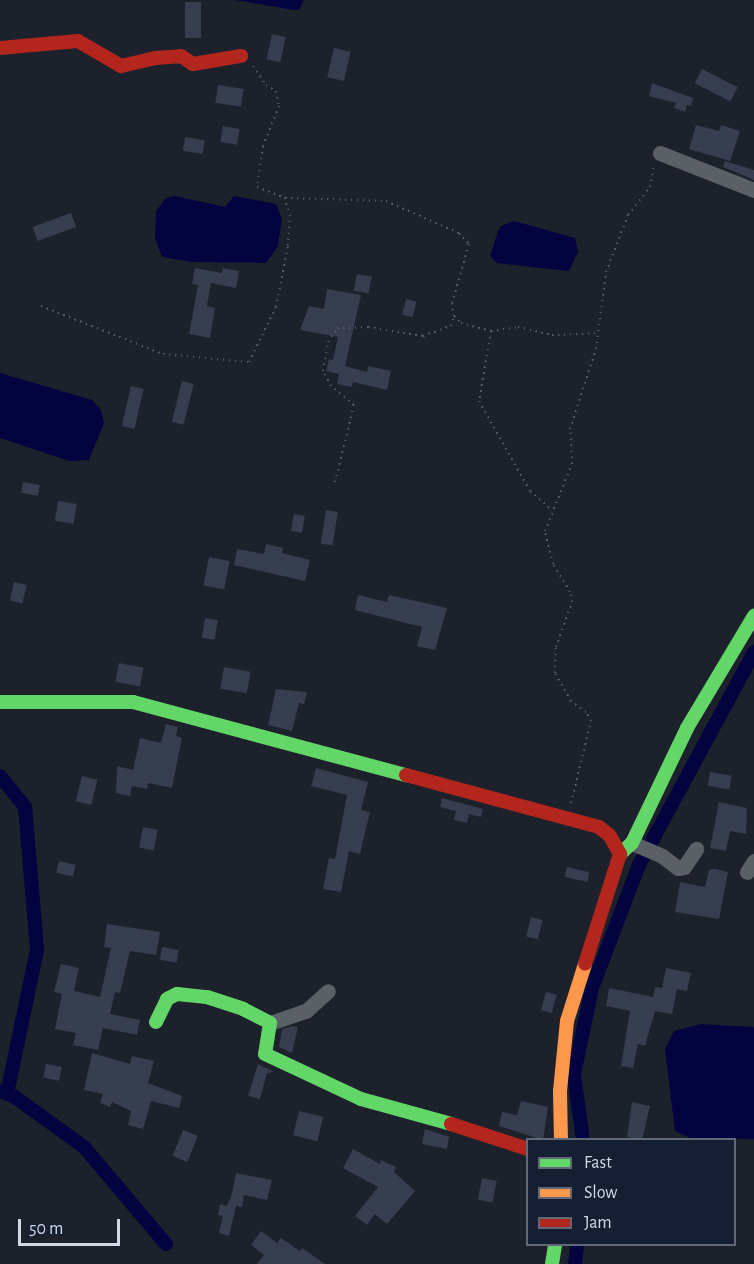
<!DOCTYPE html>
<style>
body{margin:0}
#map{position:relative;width:754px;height:1264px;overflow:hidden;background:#1c212b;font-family:"Alegreya Sans",sans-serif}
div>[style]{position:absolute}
.water>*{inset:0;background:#03033f}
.canal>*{height:14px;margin:-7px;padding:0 7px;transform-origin:7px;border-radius:7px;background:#03033f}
.building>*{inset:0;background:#363e50;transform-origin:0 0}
.path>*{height:2px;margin-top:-1px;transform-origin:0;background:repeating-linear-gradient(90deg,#595d65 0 1.5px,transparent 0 6px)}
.street>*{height:15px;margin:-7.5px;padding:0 7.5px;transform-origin:7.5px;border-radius:7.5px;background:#5b5f66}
.fast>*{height:14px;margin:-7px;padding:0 7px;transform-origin:7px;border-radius:7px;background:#63d668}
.slow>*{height:14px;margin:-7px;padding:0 7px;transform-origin:7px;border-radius:7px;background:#ff974d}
.jam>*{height:14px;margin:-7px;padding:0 7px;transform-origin:7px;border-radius:7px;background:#b3261e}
span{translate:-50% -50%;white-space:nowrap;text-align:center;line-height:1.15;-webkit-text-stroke:6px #161f31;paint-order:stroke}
.legend{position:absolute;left:526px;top:1138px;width:210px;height:108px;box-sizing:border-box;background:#161f31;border:2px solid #616979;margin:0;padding:8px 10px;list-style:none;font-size:18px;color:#d2d8e5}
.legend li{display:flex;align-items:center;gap:12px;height:30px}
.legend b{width:30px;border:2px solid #616979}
.scale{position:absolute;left:18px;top:1219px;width:102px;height:27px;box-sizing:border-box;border:3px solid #d2d8e5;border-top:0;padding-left:8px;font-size:18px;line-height:21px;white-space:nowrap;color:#d2d8e5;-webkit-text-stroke:4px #161f31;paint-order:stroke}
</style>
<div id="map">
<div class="water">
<i style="clip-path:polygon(235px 0,304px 0,299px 10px,294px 10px)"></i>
<i style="clip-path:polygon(175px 196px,225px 207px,234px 196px,276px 204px,282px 219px,278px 246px,266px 263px,192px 262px,162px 257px,155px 238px,156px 211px,166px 198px)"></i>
<i style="clip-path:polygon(514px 221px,575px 238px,578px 252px,569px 271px,497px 263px,490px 256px,498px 231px,501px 226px)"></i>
<i style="clip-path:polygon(0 373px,92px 400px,101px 410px,104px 423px,89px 460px,69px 461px,0 438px)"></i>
<i style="clip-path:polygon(701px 1024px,754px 1027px,754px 1139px,690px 1138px,675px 1131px,665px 1049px,674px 1031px)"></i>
</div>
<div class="canal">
<i style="left:0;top:776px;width:40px;rotate:51deg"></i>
<i style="left:25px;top:807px;width:144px;rotate:85.2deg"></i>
<i style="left:37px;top:950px;width:147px;rotate:101.8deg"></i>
<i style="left:0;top:1091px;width:16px;rotate:22deg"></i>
<i style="left:15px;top:1097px;width:85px;rotate:35.9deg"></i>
<i style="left:84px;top:1147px;width:127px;rotate:49.8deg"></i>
<i style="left:583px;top:1140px;width:67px;rotate:-97.8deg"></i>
<i style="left:574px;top:1074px;width:88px;rotate:-78.2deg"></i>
<i style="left:592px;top:988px;width:132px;rotate:-69.1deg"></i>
<i style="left:639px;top:865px;width:242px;rotate:-61.6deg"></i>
<i style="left:575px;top:1264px;width:20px;rotate:-84deg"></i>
</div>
<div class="building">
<i style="left:185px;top:2px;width:16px;height:36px"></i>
<i style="left:272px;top:34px;width:14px;height:26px;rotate:12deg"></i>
<i style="left:334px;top:48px;width:17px;height:30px;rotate:13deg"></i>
<i style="left:702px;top:69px;width:40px;height:16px;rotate:27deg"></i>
<i style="clip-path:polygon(652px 83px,693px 98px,691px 106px,687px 105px,685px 112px,674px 108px,676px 103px,649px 96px)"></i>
<i style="left:218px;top:85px;width:26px;height:18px;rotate:9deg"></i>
<i style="clip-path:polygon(696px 125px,719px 131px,721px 125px,740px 131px,730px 161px,689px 149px)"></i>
<i style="left:223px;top:126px;width:17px;height:16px;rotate:10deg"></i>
<i style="left:185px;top:137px;width:20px;height:14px;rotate:9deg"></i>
<i style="clip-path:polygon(725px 161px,754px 170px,754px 180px,723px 167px)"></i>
<i style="left:71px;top:213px;width:15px;height:41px;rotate:70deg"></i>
<i style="clip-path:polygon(195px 268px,222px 273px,223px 268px,239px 271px,236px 288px,211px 283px,207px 306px,215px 308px,210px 338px,189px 334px,198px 285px,192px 284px)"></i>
<i style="left:357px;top:274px;width:15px;height:17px;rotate:11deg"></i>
<i style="clip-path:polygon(327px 289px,361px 295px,345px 366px,367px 372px,368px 366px,391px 371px,387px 390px,353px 382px,352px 387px,337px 384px,339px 374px,326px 371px,329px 359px,333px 360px,338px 337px,300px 330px,309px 306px,324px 309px)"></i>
<i style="left:406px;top:299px;width:11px;height:16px;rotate:15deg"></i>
<i style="left:182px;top:381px;width:12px;height:42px;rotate:14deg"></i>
<i style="left:131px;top:386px;width:13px;height:41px;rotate:13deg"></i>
<i style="left:23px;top:482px;width:17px;height:11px;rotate:10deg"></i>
<i style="left:58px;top:501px;width:19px;height:20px;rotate:9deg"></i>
<i style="left:326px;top:510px;width:12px;height:34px;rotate:9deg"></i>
<i style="left:294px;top:514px;width:11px;height:17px;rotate:10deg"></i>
<i style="clip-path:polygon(266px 544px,283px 548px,282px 553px,310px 560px,305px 581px,234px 565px,237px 549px,264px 554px)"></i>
<i style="left:209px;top:557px;width:21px;height:29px;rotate:11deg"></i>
<i style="left:14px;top:582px;width:13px;height:19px;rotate:13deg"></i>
<i style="clip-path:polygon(358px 595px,387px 602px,389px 595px,447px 608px,435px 650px,417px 646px,422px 627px,355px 610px)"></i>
<i style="left:205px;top:618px;width:13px;height:20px;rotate:9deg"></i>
<i style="left:119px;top:663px;width:25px;height:19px;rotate:11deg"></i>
<i style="left:224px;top:667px;width:27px;height:22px;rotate:10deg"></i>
<i style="clip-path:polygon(276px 689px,307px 692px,304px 704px,299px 703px,292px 731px,268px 725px)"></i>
<i style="clip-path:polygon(166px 724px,178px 727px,176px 736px,182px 738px,172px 788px,148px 783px,147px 789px,132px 786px,130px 796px,116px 793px,117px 766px,133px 770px,140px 738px,161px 743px)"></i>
<i style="clip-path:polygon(316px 768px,368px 782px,361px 810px,370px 812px,360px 854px,349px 851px,341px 892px,323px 889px,329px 858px,335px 859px,347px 795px,311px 786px)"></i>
<i style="left:710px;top:772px;width:22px;height:14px;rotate:10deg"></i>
<i style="left:82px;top:776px;width:16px;height:26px;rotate:14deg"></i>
<i style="clip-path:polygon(442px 798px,483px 809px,481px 817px,469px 814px,467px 823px,454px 820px,456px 811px,440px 807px)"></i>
<i style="clip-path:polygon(719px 802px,747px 808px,746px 834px,730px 831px,726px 851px,710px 848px)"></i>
<i style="left:143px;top:827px;width:15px;height:21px;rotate:11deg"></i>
<i style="left:59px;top:861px;width:17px;height:12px;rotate:13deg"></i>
<i style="left:567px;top:867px;width:23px;height:10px;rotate:13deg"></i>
<i style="clip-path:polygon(715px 869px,728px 872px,719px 919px,675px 912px,680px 882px,705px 887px,709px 870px)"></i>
<i style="left:531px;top:917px;width:12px;height:20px;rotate:14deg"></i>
<i style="clip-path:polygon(107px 924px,160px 932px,156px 955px,130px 951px,120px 993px,115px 992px,110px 1014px,140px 1020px,137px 1035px,103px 1028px,98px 1050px,73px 1045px,76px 1033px,55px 1029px,62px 994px,54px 992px,61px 964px,79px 968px,74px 991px,100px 997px,111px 948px,104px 947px)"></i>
<i style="left:162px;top:947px;width:17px;height:13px;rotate:10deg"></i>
<i style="clip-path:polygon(666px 968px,691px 973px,687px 991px,677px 989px,672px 1014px,655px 1011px,645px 1046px,638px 1044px,633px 1068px,621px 1066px,630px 1011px,606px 1006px,609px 988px,653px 997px,655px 987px,662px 988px)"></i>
<i style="left:546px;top:992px;width:11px;height:19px;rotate:15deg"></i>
<i style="clip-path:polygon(292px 1026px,298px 1027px,292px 1053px,279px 1047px,282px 1029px)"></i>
<i style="clip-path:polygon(92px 1053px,130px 1064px,132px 1056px,154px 1061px,148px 1083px,182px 1096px,179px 1108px,151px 1101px,143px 1129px,128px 1125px,131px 1111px,112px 1102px,110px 1107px,100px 1103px,103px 1094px,84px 1090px)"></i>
<i style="left:46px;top:1064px;width:16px;height:14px;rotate:11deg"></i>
<i style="clip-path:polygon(258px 1064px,274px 1072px,267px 1073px,260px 1099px,248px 1096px)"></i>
<i style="clip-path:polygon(521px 1101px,548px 1107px,543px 1140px,499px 1126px,502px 1112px,517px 1115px)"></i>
<i style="clip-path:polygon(632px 1102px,650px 1106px,642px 1140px,627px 1137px)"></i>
<i style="left:299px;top:1111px;width:25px;height:25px;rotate:14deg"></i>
<i style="clip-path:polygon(425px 1129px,449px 1137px,447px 1149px,422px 1144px)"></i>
<i style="left:183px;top:1130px;width:16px;height:28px;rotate:22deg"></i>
<i style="clip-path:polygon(353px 1149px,380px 1164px,381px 1160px,396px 1167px,394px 1172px,415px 1191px,387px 1224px,375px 1214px,367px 1225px,355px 1216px,378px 1187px,343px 1168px)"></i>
<i style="clip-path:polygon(236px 1173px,272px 1180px,267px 1200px,244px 1195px,242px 1207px,236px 1206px,229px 1236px,219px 1233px,223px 1216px,218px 1215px,220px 1204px,226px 1206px,231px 1198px)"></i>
<i style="left:482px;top:1178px;width:15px;height:22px;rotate:11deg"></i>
<i style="clip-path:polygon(261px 1231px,277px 1243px,281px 1238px,300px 1251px,302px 1248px,325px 1264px,257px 1264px,264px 1255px,251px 1245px)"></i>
</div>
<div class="path">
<i style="left:253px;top:66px;width:23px;rotate:56deg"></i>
<i style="left:266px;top:85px;width:12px;rotate:31deg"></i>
<i style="left:276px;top:91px;width:15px;rotate:79deg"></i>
<i style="left:279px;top:106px;width:43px;rotate:111.8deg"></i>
<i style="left:263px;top:146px;width:41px;rotate:98.3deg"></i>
<i style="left:257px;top:187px;width:30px;rotate:21deg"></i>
<i style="left:285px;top:198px;width:101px;rotate:1.7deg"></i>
<i style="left:386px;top:201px;width:80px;rotate:23.7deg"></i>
<i style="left:459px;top:233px;width:15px;rotate:48deg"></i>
<i style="left:469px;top:244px;width:61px;rotate:106.1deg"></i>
<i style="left:452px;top:303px;width:13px;rotate:81deg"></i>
<i style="left:454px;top:316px;width:10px;rotate:45deg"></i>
<i style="left:461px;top:323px;width:31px;rotate:15deg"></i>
<i style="left:491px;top:331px;width:27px;rotate:-8deg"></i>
<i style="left:518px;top:327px;width:35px;rotate:13deg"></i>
<i style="left:552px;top:335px;width:46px;rotate:-2.5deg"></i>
<i style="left:41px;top:306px;width:131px;rotate:21.5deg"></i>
<i style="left:163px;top:354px;width:86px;rotate:5.3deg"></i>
<i style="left:249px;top:362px;width:61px;rotate:-63.9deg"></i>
<i style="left:276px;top:307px;width:62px;rotate:-78.9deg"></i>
<i style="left:288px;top:246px;width:30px;rotate:-86deg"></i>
<i style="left:290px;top:216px;width:19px;rotate:-106deg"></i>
<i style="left:491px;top:331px;width:71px;rotate:99.7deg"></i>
<i style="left:479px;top:401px;width:103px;rotate:60.5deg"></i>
<i style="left:530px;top:491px;width:29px;rotate:41deg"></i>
<i style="left:335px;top:482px;width:79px;rotate:-76.1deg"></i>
<i style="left:354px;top:405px;width:30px;rotate:-140deg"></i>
<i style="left:331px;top:386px;width:17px;rotate:-118deg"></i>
<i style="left:323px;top:371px;width:29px;rotate:-80deg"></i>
<i style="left:328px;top:342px;width:17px;rotate:-57deg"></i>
<i style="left:337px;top:328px;width:31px;rotate:-2deg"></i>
<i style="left:368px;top:327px;width:56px;rotate:9.3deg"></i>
<i style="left:423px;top:336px;width:30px;rotate:-20deg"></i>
<i style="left:451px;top:326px;width:10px;rotate:-73deg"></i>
<i style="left:571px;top:803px;width:84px;rotate:-76.3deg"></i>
<i style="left:591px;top:721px;width:10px;rotate:-119deg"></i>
<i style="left:586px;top:712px;width:19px;rotate:-144deg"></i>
<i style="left:571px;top:701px;width:32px;rotate:-120deg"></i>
<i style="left:555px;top:673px;width:26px;rotate:-88deg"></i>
<i style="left:556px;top:647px;width:48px;rotate:-70.4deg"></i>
<i style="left:572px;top:602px;width:10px;rotate:-101deg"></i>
<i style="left:570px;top:592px;width:33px;rotate:-121deg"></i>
<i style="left:553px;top:564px;width:34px;rotate:-104deg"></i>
<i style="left:545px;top:531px;width:72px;rotate:-68.1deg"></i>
<i style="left:572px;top:464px;width:35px;rotate:-93deg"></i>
<i style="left:570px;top:429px;width:84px;rotate:-72deg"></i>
<i style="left:596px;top:349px;width:78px;rotate:-82.6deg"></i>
<i style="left:606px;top:272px;width:61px;rotate:-68.9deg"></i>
<i style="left:628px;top:215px;width:36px;rotate:-52deg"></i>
<i style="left:650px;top:187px;width:22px;rotate:-80deg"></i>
</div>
<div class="street">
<i style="left:660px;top:153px;width:101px;rotate:21.5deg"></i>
<i style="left:632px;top:843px;width:33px;rotate:23deg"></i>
<i style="left:662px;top:856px;width:20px;rotate:37deg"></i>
<i style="left:678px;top:868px;width:6px;rotate:-9deg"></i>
<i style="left:684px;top:867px;width:22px;rotate:-56deg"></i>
<i style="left:747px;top:872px;width:13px;rotate:-58deg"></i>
<i style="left:270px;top:1023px;width:39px;rotate:-19deg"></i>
<i style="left:307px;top:1010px;width:28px;rotate:-42deg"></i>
</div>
<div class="fast">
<i style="left:0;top:702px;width:133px"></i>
<i style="left:133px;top:702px;width:283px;rotate:15deg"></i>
<i style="left:620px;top:854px;width:16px;rotate:-43deg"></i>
<i style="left:632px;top:843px;width:127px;rotate:-64.4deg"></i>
<i style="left:687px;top:728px;width:131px;rotate:-59.1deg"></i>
<i style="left:156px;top:1022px;width:25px;rotate:-64deg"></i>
<i style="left:167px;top:999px;width:11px;rotate:-27deg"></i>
<i style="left:177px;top:994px;width:30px;rotate:6deg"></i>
<i style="left:207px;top:997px;width:38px;rotate:18deg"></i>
<i style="left:243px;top:1009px;width:30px;rotate:27deg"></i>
<i style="left:270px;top:1023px;width:31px;rotate:99deg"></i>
<i style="left:265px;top:1054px;width:106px;rotate:25.1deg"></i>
<i style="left:361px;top:1099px;width:93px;rotate:15.5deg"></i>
<i style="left:552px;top:1264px;width:20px;rotate:-81deg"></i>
</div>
<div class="slow">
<i style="left:561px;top:1140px;width:49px;rotate:-91.2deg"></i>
<i style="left:560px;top:1091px;width:70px;rotate:-84.3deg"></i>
<i style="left:567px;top:1021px;width:60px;rotate:-72.5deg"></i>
</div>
<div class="jam">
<i style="left:0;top:48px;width:78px;rotate:-5.1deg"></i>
<i style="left:78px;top:41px;width:50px;rotate:30.2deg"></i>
<i style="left:121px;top:66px;width:35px;rotate:-13deg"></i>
<i style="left:155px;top:58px;width:26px;rotate:-4deg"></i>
<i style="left:181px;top:56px;width:14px;rotate:34deg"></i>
<i style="left:193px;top:64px;width:49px;rotate:-9.5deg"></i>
<i style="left:406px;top:775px;width:200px;rotate:15.1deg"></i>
<i style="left:599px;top:827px;width:14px;rotate:39deg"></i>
<i style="left:610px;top:836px;width:21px;rotate:61deg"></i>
<i style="left:620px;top:854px;width:115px;rotate:107.7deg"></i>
<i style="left:451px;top:1124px;width:81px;rotate:18deg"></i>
</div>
<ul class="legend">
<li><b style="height:8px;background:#63d668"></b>Fast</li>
<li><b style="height:8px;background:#ff974d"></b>Slow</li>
<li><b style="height:8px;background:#b3261e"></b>Jam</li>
</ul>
<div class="scale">50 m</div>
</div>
